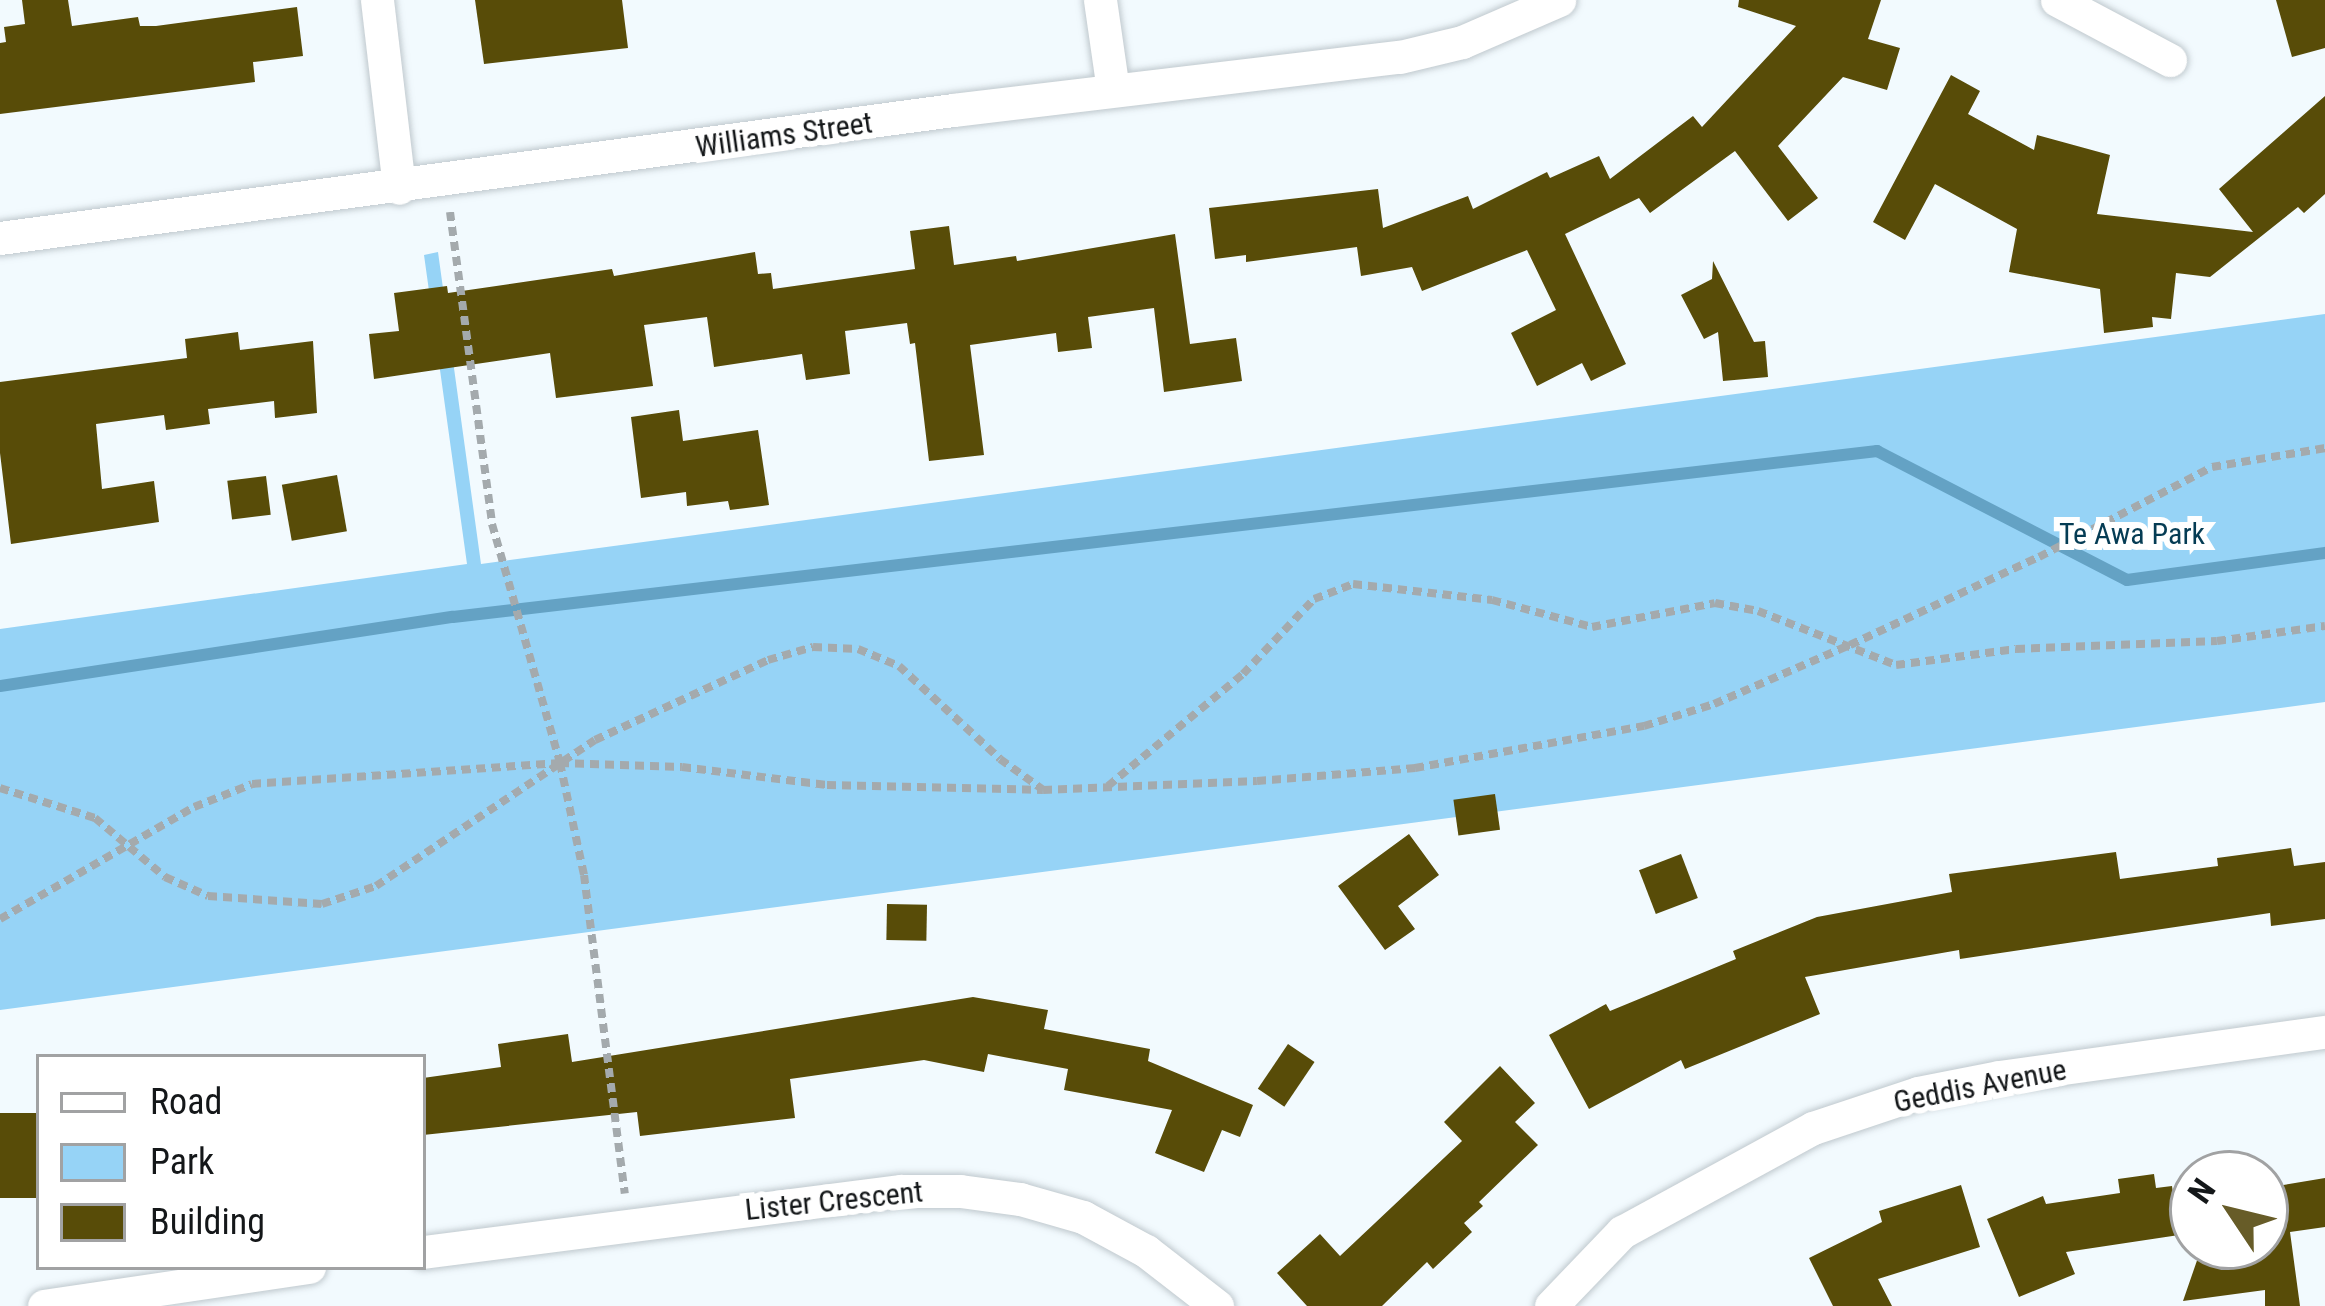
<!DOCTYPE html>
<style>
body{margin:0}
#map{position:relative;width:2325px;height:1306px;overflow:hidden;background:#f2fafe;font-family:"Roboto Condensed",sans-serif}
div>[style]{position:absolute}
.green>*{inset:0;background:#96d3f6}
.stream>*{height:12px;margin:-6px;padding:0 6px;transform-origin:6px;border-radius:6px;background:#64a2c4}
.building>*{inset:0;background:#584c08;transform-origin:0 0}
.path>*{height:8px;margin-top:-4px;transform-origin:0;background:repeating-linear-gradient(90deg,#a4aaad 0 9px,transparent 0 15px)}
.roads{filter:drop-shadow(0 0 3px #c0c9ce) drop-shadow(0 0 3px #c0c9ce)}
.street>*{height:33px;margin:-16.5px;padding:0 16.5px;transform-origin:16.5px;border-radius:16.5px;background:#fff}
span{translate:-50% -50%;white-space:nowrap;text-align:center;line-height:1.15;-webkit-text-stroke:12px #fff;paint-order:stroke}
.street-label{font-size:30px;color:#141719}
.park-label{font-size:30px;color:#053c54}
.legend{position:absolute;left:36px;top:1054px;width:390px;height:216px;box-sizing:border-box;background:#fff;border:3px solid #a1a2a3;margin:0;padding:15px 21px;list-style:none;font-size:36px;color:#141719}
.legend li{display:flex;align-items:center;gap:24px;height:60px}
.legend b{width:60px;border:3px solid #a1a2a3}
.north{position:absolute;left:2169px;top:1150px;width:120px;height:120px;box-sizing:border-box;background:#fff;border:3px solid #a1a2a3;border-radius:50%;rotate:305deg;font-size:33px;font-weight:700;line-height:48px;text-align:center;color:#141719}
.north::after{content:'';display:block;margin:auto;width:42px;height:54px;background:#675c28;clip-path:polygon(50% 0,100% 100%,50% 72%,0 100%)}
</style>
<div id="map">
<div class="green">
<i style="clip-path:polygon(438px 252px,481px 564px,2325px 314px,2325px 702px,0 1010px,0 629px,467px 564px,424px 255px)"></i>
</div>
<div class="stream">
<i style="left:0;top:686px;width:458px;rotate:-8.7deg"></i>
<i style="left:453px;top:617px;width:1434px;rotate:-6.65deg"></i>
<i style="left:1877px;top:451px;width:281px;rotate:27.3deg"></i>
<i style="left:2127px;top:580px;width:200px;rotate:-7.8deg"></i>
</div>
<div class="building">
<i style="clip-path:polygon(22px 0,68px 0,72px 26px,138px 17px,140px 26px,156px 26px,297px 7px,303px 56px,253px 62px,255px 82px,0 114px,0 43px,6px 42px,4px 27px,25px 24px)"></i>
<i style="clip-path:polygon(475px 0,622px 0,628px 48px,484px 64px)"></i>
<i style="clip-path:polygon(1739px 0,1881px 0,1868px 39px,1900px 48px,1887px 90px,1843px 77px,1778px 146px,1818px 198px,1788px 221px,1735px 151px,1650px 213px,1639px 198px,1565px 234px,1626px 364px,1591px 381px,1582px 363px,1537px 386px,1511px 333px,1556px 310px,1527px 250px,1422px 291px,1412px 267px,1361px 276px,1357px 247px,1246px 262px,1246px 255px,1215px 259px,1209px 208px,1378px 189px,1383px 228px,1468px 196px,1473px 209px,1547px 172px,1550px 178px,1599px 156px,1610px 179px,1693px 116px,1702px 127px,1796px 26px,1738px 7px)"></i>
<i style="clip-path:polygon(2276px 0,2325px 0,2325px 48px,2292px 57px)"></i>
<i style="clip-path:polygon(1951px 75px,1980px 91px,1968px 114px,2034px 150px,2037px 135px,2110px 155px,2097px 214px,2253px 232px,2219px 189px,2325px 96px,2325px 194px,2304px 213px,2298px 207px,2210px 277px,2176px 273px,2171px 319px,2152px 317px,2153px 327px,2104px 333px,2100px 289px,2009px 272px,2017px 229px,1935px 184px,1905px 240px,1873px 222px)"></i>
<i style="clip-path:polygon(949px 226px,954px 265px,1016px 256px,1017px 261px,1175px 234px,1190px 344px,1236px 338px,1242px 381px,1164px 392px,1154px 308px,1088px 317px,1092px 348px,1058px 352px,1056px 333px,970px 345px,984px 455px,929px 461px,915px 343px,910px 344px,907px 323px,845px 331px,850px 374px,806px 380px,802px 354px,714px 367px,707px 317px,644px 325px,653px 386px,556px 398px,550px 353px,374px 379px,369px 334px,399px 331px,394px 293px,447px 286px,448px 293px,612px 269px,614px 276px,755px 252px,758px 274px,771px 273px,773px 289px,915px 269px,910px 231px)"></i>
<i style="clip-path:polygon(1713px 261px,1754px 342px,1765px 341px,1768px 377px,1723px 381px,1718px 332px,1704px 339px,1681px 295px,1712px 279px)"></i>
<i style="clip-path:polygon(238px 332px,240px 350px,313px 341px,317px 413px,275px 418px,274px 401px,208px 409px,210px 424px,166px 430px,164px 415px,96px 424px,102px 489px,154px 481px,159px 522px,11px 544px,0 453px,0 382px,187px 358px,185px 339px)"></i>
<i style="clip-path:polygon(679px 410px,683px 441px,758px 430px,769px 505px,730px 510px,728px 501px,687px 506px,686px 492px,641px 498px,631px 417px)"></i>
<i style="left:337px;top:475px;width:57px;height:56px;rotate:80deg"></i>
<i style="left:266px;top:476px;width:39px;height:39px;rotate:83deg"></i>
<i style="left:1495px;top:794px;width:36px;height:42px;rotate:82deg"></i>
<i style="clip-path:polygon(1409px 834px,1439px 875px,1398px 906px,1415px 929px,1385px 950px,1338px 886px)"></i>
<i style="clip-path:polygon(2291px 848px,2294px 866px,2325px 862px,2325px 919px,2271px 926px,2270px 913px,1960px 959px,1959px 950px,1805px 977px,1820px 1014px,1685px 1069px,1681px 1060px,1589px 1109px,1549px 1035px,1606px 1004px,1610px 1011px,1736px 959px,1733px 951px,1817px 917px,1952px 892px,1949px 874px,2116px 852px,2120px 879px,2218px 866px,2217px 858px)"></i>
<i style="left:1681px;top:854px;width:47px;height:45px;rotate:69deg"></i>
<i style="left:887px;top:904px;width:40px;height:36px;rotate:1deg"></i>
<i style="clip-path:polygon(973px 997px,1048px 1010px,1044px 1029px,1150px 1049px,1148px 1061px,1253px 1105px,1240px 1137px,1222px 1130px,1204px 1172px,1155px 1153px,1172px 1110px,1064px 1090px,1068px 1069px,988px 1054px,984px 1072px,924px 1060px,790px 1079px,795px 1118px,640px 1136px,637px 1112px,423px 1135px,423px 1078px,501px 1067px,498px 1044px,568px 1034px,572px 1062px)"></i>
<i style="left:1288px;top:1044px;width:32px;height:54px;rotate:34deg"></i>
<i style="clip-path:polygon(1500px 1066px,1535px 1103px,1515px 1122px,1538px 1145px,1479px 1202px,1483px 1206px,1464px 1223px,1472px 1232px,1433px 1269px,1427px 1262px,1382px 1306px,1307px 1306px,1277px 1273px,1320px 1234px,1340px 1256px,1462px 1141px,1444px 1122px)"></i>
<i style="left:39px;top:1113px;width:85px;height:39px;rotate:90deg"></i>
<i style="clip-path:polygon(2154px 1174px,2156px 1188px,2172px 1186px,2179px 1235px,2066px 1252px,2075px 1274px,2019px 1297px,1987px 1219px,2043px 1196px,2046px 1204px,2120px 1193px,2118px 1179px)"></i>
<i style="clip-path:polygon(2325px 1178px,2325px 1227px,2290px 1232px,2300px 1306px,2265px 1306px,2265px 1290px,2183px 1301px,2202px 1246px,2265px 1246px,2265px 1188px)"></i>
<i style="clip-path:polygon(1961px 1185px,1980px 1247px,1878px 1279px,1892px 1306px,1833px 1306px,1809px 1258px,1882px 1222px,1879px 1211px)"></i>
</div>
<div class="path">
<i style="left:450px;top:212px;width:315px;rotate:82.3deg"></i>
<i style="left:492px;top:524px;width:248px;rotate:74.1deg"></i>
<i style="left:560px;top:763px;width:115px;rotate:77.9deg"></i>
<i style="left:584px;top:875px;width:321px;rotate:82.7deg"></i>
<i style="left:1108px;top:786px;width:175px;rotate:-39.7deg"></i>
<i style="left:1243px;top:674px;width:103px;rotate:-46.6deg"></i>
<i style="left:1314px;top:599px;width:42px;rotate:-21deg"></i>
<i style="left:1353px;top:584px;width:140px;rotate:6.6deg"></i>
<i style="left:1492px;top:600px;width:104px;rotate:15.1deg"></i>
<i style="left:1592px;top:627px;width:125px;rotate:-11deg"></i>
<i style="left:1715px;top:603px;width:44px;rotate:10.5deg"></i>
<i style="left:1758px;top:611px;width:148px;rotate:21.4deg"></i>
<i style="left:1896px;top:665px;width:121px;rotate:-7.6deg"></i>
<i style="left:2016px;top:649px;width:201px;rotate:-2.3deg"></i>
<i style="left:2217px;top:641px;width:109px;rotate:-7.9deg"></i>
<i style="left:0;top:788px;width:100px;rotate:17.5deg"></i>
<i style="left:95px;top:818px;width:92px;rotate:40.1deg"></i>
<i style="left:165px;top:877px;width:47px;rotate:23.8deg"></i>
<i style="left:208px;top:896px;width:114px;rotate:4deg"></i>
<i style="left:322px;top:904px;width:57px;rotate:-18.4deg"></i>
<i style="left:376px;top:886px;width:263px;rotate:-33.7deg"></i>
<i style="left:595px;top:740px;width:191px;rotate:-24.8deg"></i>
<i style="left:768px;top:660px;width:47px;rotate:-16.1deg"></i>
<i style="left:813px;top:647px;width:45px;rotate:2.5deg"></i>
<i style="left:858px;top:649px;width:44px;rotate:22.5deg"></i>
<i style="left:899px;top:666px;width:137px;rotate:42.6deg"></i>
<i style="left:1000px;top:759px;width:52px;rotate:35.5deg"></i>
<i style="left:0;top:919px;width:224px;rotate:-30deg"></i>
<i style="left:194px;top:807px;width:62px;rotate:-21.6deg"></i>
<i style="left:252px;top:784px;width:309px;rotate:-3.9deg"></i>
<i style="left:560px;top:763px;width:122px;rotate:1.9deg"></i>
<i style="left:682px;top:767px;width:146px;rotate:7.1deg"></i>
<i style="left:827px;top:785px;width:216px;rotate:1.3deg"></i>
<i style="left:1043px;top:790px;width:214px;rotate:-2.4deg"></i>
<i style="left:1257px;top:781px;width:159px;rotate:-4.7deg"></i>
<i style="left:1415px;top:768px;width:233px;rotate:-10.4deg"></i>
<i style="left:1644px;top:726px;width:73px;rotate:-17.4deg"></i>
<i style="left:1714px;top:704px;width:148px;rotate:-23.5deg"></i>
<i style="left:1850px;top:645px;width:208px;rotate:-25deg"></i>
<i style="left:2039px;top:557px;width:195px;rotate:-27.5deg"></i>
<i style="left:2212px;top:467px;width:115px;rotate:-9.5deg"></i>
</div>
<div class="roads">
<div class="street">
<i style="left:377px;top:0;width:189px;rotate:83.3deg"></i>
<i style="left:1100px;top:0;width:91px;rotate:81.8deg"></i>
<i style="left:2057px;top:0;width:128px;rotate:28deg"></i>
<i style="left:0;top:238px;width:962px;rotate:-7.65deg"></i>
<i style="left:953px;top:110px;width:450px;rotate:-6.8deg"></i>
<i style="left:1400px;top:57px;width:64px;rotate:-13.6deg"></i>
<i style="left:1462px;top:42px;width:106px;rotate:-23.4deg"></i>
<i style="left:423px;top:1252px;width:482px;rotate:-7.3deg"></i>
<i style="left:901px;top:1191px;width:59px"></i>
<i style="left:960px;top:1191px;width:61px;rotate:7.6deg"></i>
<i style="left:1020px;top:1199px;width:66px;rotate:15.9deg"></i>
<i style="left:1083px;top:1217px;width:72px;rotate:28.4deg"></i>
<i style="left:1146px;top:1251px;width:90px;rotate:37.8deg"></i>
<i style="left:44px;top:1306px;width:268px;rotate:-8.4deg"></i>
<i style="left:1551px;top:1306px;width:103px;rotate:-46.2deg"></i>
<i style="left:1622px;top:1232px;width:217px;rotate:-28.6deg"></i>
<i style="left:1813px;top:1128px;width:111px;rotate:-18.4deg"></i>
<i style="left:1918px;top:1093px;width:83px;rotate:-11.2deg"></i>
<i style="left:1999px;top:1077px;width:329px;rotate:-7.9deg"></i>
</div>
</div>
<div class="street-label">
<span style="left:784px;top:135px;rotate:-8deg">Williams Street</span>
<span style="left:1980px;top:1086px;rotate:-11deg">Geddis Avenue</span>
<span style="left:834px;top:1201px;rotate:-6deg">Lister Crescent</span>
</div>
<div class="park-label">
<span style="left:2132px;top:534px">Te Awa Park</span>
</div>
<ul class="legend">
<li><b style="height:15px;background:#fff"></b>Road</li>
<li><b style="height:33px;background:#96d3f6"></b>Park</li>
<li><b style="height:33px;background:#584c08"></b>Building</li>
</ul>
<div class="north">N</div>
</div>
